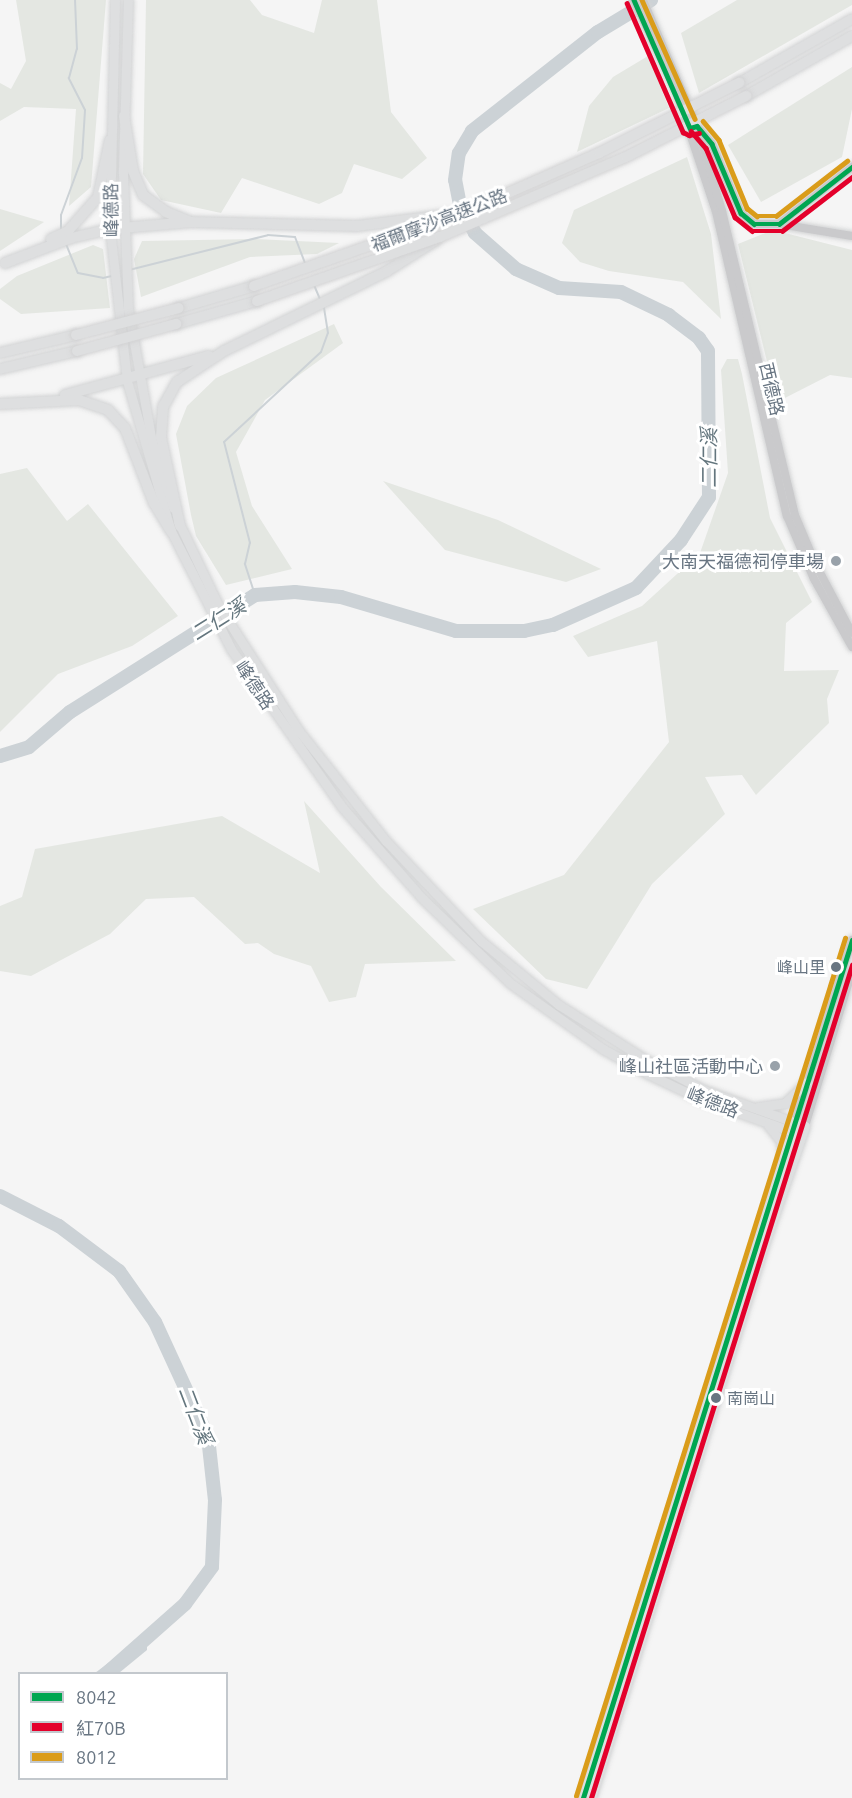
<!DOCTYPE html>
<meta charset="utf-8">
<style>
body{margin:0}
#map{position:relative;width:852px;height:1798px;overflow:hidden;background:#f5f5f5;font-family:Ubuntu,"Noto Sans TC",sans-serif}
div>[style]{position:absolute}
.green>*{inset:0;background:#e4e7e2}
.water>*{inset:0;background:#ccd2d6}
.stream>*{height:2px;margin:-1px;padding:0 1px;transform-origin:1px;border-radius:1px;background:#ccd2d6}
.river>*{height:14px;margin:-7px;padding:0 7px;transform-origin:7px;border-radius:7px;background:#ccd2d6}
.roads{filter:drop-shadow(0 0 2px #d2d3d4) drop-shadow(0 0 2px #d2d3d4)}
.minor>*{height:8px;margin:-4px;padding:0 4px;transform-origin:4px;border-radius:4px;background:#cacacc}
.major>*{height:9px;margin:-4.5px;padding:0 4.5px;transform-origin:4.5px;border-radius:4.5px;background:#dedfe0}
.highway>*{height:10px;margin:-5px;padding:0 5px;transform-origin:5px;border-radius:5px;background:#dedfe0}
.bridges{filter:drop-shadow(0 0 2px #d2d2d3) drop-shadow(0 0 2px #d2d2d3)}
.highway-bridge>*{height:10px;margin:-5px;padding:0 5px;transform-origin:5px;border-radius:5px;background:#dedfe0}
.bus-1>*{height:4.5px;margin:-2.25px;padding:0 2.25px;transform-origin:2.25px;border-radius:2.25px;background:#00a651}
.bus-2>*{height:4.5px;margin:-2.25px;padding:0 2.25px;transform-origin:2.25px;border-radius:2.25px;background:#e4002b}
.bus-3>*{height:4.5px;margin:-2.25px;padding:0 2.25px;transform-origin:2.25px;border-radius:2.25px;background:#da9c1a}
.dots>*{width:16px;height:16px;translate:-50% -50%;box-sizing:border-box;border:3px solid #fff;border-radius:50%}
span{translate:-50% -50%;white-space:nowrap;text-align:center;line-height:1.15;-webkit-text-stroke:6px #fff;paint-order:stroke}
.bus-label{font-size:16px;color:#687582}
.right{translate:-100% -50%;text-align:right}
.left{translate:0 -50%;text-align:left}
.street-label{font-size:18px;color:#687582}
.poi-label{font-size:18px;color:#687582}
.water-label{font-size:20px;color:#64767e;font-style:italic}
.legend{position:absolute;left:18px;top:1672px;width:210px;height:108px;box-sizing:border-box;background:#fff;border:2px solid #c3c8cd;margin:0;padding:8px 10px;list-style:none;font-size:18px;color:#687582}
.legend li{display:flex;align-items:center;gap:12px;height:30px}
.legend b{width:30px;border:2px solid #c3c8cd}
</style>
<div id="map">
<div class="green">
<i style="clip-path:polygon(16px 0,106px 0,91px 187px,69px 206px,76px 109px,24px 107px,0 121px,0 83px,11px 89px,26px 61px)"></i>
<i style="clip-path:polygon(146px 0,250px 0,262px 15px,314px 33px,322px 0,377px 0,391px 112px,427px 158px,402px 179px,354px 164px,342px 193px,319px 204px,242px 178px,221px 213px,161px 200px,143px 174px)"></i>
<i style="clip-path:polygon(737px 0,852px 0,852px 5px,699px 93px,681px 33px)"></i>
<i style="clip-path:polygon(648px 56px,669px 108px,577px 152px,589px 106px,613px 77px)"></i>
<i style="clip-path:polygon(852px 67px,852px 109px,842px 157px,761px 202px,728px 145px)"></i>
<i style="clip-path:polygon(687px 157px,711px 234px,721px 319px,683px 282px,609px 271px,580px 262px,562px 243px,574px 210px)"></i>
<i style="clip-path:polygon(0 209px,44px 222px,0 251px)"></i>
<i style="clip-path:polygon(773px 230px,852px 250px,852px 378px,830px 375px,777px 402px,738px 244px)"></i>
<i style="clip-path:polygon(255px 239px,339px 243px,317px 254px,250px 257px,141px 297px,134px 259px,142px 241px)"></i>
<i style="clip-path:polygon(93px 245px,103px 249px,110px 308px,21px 314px,0 299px,0 289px,17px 276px)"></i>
<i style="clip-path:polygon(334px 324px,343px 343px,265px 400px,236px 452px,252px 506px,292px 569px,226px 585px,196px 536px,191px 515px,176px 434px,187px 406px,216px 378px)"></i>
<i style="clip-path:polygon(727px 359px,738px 359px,742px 374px,770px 518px,812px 602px,786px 623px,784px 671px,839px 670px,827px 699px,829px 723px,756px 795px,742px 775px,705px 777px,725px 814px,652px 884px,587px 989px,546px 979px,473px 909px,564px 875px,669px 742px,657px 641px,588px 657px,573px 636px,642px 606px,700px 553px,728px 473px,721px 370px)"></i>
<i style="clip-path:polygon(27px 468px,67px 521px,88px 504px,178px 616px,132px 646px,58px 674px,0 732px,0 474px)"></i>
<i style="clip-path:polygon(383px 481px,498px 520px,601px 569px,566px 582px,445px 550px)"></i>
<i style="clip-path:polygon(304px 801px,381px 887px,456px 961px,365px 964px,356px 997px,329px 1002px,311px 966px,274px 954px,258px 943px,245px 944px,194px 897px,146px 899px,110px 934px,31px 976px,0 971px,0 906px,22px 897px,35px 849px,222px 816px,320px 873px)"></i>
</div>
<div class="water">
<i style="clip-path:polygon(147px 1634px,147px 1650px,119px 1673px,95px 1673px)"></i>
</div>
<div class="stream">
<i style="left:629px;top:0;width:9px;rotate:63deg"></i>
<i style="left:61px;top:230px;width:15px;rotate:-90deg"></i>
<i style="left:61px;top:215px;width:61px;rotate:-69.8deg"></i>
<i style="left:82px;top:158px;width:48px;rotate:-86.4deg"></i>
<i style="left:85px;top:110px;width:36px;rotate:-117deg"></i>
<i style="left:69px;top:78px;width:30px;rotate:-75deg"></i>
<i style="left:77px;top:49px;width:49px;rotate:-92.3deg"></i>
<i style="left:66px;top:244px;width:31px;rotate:68deg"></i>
<i style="left:78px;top:273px;width:25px;rotate:11deg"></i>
<i style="left:103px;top:278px;width:9px;rotate:-13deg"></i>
<i style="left:129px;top:270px;width:143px;rotate:-14.1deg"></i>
<i style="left:268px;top:235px;width:27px;rotate:4deg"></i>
<i style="left:295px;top:237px;width:28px;rotate:69deg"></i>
<i style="left:314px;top:285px;width:15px;rotate:67deg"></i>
<i style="left:255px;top:595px;width:33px;rotate:-108deg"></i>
<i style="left:245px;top:564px;width:22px;rotate:-77deg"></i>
<i style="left:250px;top:543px;width:104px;rotate:-104.4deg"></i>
<i style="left:224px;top:442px;width:132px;rotate:-42.9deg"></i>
<i style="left:321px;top:352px;width:20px;rotate:-70deg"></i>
<i style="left:328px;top:333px;width:26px;rotate:-99deg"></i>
</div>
<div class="river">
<i style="left:0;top:756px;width:30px;rotate:-17deg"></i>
<i style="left:29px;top:747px;width:54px;rotate:-40.5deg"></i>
<i style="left:70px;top:712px;width:219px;rotate:-32.3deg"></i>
<i style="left:255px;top:595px;width:40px;rotate:-4.3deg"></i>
<i style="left:295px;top:592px;width:46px;rotate:6.2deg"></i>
<i style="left:341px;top:597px;width:120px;rotate:16.5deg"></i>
<i style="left:456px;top:631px;width:68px"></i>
<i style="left:524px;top:631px;width:30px;rotate:-12deg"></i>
<i style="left:553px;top:625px;width:91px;rotate:-24deg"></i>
<i style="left:636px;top:588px;width:66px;rotate:-46.8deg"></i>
<i style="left:681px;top:540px;width:51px;rotate:-56.9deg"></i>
<i style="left:709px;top:497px;width:146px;rotate:-90.4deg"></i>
<i style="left:708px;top:351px;width:16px;rotate:-125deg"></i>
<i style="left:699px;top:338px;width:38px;rotate:-143deg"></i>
<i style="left:669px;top:315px;width:53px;rotate:-154.4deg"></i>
<i style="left:621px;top:292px;width:62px;rotate:-176.3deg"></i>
<i style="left:559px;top:288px;width:47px;rotate:-156.2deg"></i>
<i style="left:516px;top:269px;width:55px;rotate:-138.7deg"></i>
<i style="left:475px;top:233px;width:32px;rotate:-118deg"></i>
<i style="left:460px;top:205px;width:25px;rotate:-101deg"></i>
<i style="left:455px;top:180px;width:27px;rotate:-82deg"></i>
<i style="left:459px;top:153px;width:26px;rotate:-59deg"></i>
<i style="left:472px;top:131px;width:160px;rotate:-38.2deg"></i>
<i style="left:598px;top:32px;width:62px;rotate:-31.1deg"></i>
<i style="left:0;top:1196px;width:66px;rotate:27deg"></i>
<i style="left:59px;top:1226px;width:75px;rotate:36.9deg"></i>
<i style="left:119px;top:1271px;width:62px;rotate:54.8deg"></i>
<i style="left:155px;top:1322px;width:127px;rotate:65.3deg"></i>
<i style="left:208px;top:1437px;width:63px;rotate:83.7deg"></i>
<i style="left:215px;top:1500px;width:67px;rotate:92.6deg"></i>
<i style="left:212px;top:1567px;width:46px;rotate:126.1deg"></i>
<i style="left:185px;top:1604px;width:106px;rotate:138.5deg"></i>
</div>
<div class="roads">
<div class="minor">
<i style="left:634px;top:0;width:100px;rotate:65.2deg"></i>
<i style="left:676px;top:91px;width:127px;rotate:71.7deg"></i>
<i style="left:716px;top:212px;width:312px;rotate:76.9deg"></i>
<i style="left:787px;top:516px;width:69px;rotate:66.8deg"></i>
<i style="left:814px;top:579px;width:78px;rotate:60.8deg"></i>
<i style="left:643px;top:0;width:137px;rotate:66.8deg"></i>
<i style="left:697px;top:126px;width:89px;rotate:73.6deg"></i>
<i style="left:722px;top:211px;width:313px;rotate:76.5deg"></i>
<i style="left:795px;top:515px;width:54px;rotate:67.2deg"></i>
<i style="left:816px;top:565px;width:77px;rotate:62.1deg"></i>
<i style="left:697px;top:126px;width:23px;rotate:50deg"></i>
<i style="left:712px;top:144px;width:75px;rotate:67.2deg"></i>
<i style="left:741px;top:213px;width:17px;rotate:40deg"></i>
<i style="left:754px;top:224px;width:25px"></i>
<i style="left:779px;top:224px;width:93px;rotate:-38deg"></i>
<i style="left:779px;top:224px;width:74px;rotate:9.3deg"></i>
<i style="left:795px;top:1122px;width:191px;rotate:-72.6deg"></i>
<i style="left:805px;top:1126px;width:162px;rotate:-73.1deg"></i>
</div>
<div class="major">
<i style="left:115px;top:0;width:229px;rotate:91.3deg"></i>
<i style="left:110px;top:229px;width:153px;rotate:83.6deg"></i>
<i style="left:127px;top:381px;width:156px;rotate:73.7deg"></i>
<i style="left:171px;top:531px;width:132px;rotate:63deg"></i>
<i style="left:231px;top:649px;width:193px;rotate:54.9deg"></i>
<i style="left:342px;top:807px;width:121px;rotate:48.7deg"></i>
<i style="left:422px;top:898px;width:122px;rotate:44deg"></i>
<i style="left:510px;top:983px;width:114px;rotate:35.4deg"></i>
<i style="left:603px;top:1049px;width:51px;rotate:29.1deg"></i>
<i style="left:648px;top:1074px;width:59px;rotate:25.3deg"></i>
<i style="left:701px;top:1099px;width:107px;rotate:19.6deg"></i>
<i style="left:128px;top:0;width:173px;rotate:91.7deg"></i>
<i style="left:123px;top:173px;width:136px;rotate:87.9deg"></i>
<i style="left:128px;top:309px;width:135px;rotate:79.8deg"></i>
<i style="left:152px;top:442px;width:69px;rotate:72.3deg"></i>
<i style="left:178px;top:521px;width:93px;rotate:64.5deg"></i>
<i style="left:218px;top:605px;width:150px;rotate:57.3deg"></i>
<i style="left:299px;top:731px;width:140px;rotate:51.7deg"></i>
<i style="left:386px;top:841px;width:138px;rotate:46.5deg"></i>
<i style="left:481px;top:941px;width:101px;rotate:39.4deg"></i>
<i style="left:559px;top:1005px;width:105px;rotate:32.2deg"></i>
<i style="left:648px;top:1061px;width:63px;rotate:27.4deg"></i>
<i style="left:704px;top:1090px;width:107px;rotate:19.6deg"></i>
<i style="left:805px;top:1126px;width:126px;rotate:109deg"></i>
<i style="left:764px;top:1245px;width:579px;rotate:107.37deg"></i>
<i style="left:758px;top:1107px;width:27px;rotate:-8deg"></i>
<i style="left:785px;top:1103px;width:30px;rotate:-44deg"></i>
<i style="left:768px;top:1125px;width:21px;rotate:51deg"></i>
<i style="left:781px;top:1141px;width:14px;rotate:82deg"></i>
<i style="left:583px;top:1798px;width:702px;rotate:-72.52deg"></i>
</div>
<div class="highway">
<i style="left:739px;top:83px;width:130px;rotate:-29.5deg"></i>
<i style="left:746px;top:96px;width:122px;rotate:-29.5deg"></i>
<i style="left:124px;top:116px;width:56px;rotate:80.7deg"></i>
<i style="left:133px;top:171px;width:26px;rotate:67deg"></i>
<i style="left:143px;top:195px;width:29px;rotate:36deg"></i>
<i style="left:166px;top:212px;width:24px;rotate:22deg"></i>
<i style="left:51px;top:239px;width:19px;rotate:-25deg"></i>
<i style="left:68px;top:231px;width:45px;rotate:-48.6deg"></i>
<i style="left:98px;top:197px;width:58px;rotate:-78.1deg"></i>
<i style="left:5px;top:263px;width:71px;rotate:-20.7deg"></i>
<i style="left:71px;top:238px;width:40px;rotate:-13deg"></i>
<i style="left:110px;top:229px;width:81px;rotate:-4.9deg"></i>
<i style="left:191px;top:222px;width:166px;rotate:1.4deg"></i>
<i style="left:357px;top:226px;width:98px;rotate:-7.1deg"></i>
<i style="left:179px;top:308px;width:78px;rotate:-16.3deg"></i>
<i style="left:176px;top:324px;width:84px;rotate:-15.9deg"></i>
<i style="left:0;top:353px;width:78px;rotate:-13.3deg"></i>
<i style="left:0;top:369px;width:79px;rotate:-13.2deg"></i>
<i style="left:65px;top:395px;width:149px;rotate:-15.2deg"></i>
<i style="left:0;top:404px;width:79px;rotate:-2.9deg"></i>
<i style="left:79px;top:400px;width:31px;rotate:19deg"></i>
<i style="left:108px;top:410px;width:25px;rotate:47deg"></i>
<i style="left:125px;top:428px;width:80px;rotate:68.9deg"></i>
<i style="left:154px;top:503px;width:33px;rotate:59deg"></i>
<i style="left:180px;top:526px;width:91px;rotate:-102.1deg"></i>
<i style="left:161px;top:437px;width:30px;rotate:-86deg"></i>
<i style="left:163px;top:407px;width:29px;rotate:-61deg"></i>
<i style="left:177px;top:382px;width:56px;rotate:-33.4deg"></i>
<i style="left:224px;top:351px;width:182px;rotate:-26.1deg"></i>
<i style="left:387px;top:271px;width:58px;rotate:-32.3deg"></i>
</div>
</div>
<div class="bridges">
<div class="highway-bridge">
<i style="left:254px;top:286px;width:218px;rotate:-19.3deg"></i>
<i style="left:460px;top:214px;width:152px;rotate:-23.7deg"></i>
<i style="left:599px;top:153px;width:157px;rotate:-26.6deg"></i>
<i style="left:257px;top:301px;width:194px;rotate:-19.3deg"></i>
<i style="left:440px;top:237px;width:202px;rotate:-23.3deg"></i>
<i style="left:626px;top:157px;width:135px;rotate:-26.9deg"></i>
<i style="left:76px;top:335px;width:106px;rotate:-14.7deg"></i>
<i style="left:77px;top:351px;width:103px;rotate:-15.3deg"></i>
</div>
</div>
<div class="bus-1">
<i style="left:634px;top:0;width:140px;rotate:66.4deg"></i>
<i style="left:690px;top:128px;width:7px;rotate:-16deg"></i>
<i style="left:697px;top:126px;width:23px;rotate:50deg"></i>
<i style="left:712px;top:144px;width:75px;rotate:67.2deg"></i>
<i style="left:741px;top:213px;width:17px;rotate:40deg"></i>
<i style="left:754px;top:224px;width:25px"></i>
<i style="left:779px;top:224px;width:93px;rotate:-38deg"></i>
<i style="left:583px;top:1798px;width:899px;rotate:-72.59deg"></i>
</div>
<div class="bus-2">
<i style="left:627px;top:3px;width:141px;rotate:66.5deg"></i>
<i style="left:683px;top:132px;width:7px;rotate:27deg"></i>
<i style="left:689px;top:135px;width:10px;rotate:-11deg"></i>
<i style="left:691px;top:131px;width:23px;rotate:49deg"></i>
<i style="left:706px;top:148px;width:75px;rotate:67.2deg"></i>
<i style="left:735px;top:217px;width:22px;rotate:39deg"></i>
<i style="left:752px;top:231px;width:30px"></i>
<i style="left:782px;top:231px;width:88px;rotate:-37.6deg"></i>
<i style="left:591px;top:1798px;width:873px;rotate:-72.6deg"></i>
</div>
<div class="bus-3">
<i style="left:642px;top:0;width:130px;rotate:66deg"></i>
<i style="left:703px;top:121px;width:25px;rotate:50deg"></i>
<i style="left:719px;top:140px;width:74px;rotate:67.6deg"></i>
<i style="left:747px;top:208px;width:13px;rotate:39deg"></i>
<i style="left:757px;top:216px;width:19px"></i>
<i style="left:776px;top:216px;width:90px;rotate:-37.8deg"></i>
<i style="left:576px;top:1796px;width:899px;rotate:-72.59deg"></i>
</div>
<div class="dots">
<i style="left:836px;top:561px;background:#99a2aa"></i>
<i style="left:836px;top:967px;background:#687582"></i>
<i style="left:775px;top:1066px;background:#99a2aa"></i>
<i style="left:716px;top:1398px;background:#687582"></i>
</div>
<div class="bus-label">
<span class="right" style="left:825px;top:967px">峰山里</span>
<span class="left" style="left:727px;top:1398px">南崗山</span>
</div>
<div class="street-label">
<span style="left:111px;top:210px;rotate:-91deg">峰德路</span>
<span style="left:439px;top:220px;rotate:-21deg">福爾摩沙高速公路</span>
<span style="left:772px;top:389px;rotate:77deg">西德路</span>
<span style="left:255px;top:685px;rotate:56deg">峰德路</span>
<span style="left:713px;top:1102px;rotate:21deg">峰德路</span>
</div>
<div class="poi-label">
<span class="right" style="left:824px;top:561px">大南天福德祠停車場</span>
<span class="right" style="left:763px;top:1066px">峰山社區活動中心</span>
</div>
<div class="water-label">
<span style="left:708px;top:458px;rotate:-90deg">二仁溪</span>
<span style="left:218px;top:619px;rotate:-32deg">二仁溪</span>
<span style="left:196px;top:1415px;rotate:69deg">二仁溪</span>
</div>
<ul class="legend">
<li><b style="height:8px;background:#00a651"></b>8042</li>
<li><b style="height:8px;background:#e4002b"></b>紅70B</li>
<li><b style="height:8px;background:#da9c1a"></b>8012</li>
</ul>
</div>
